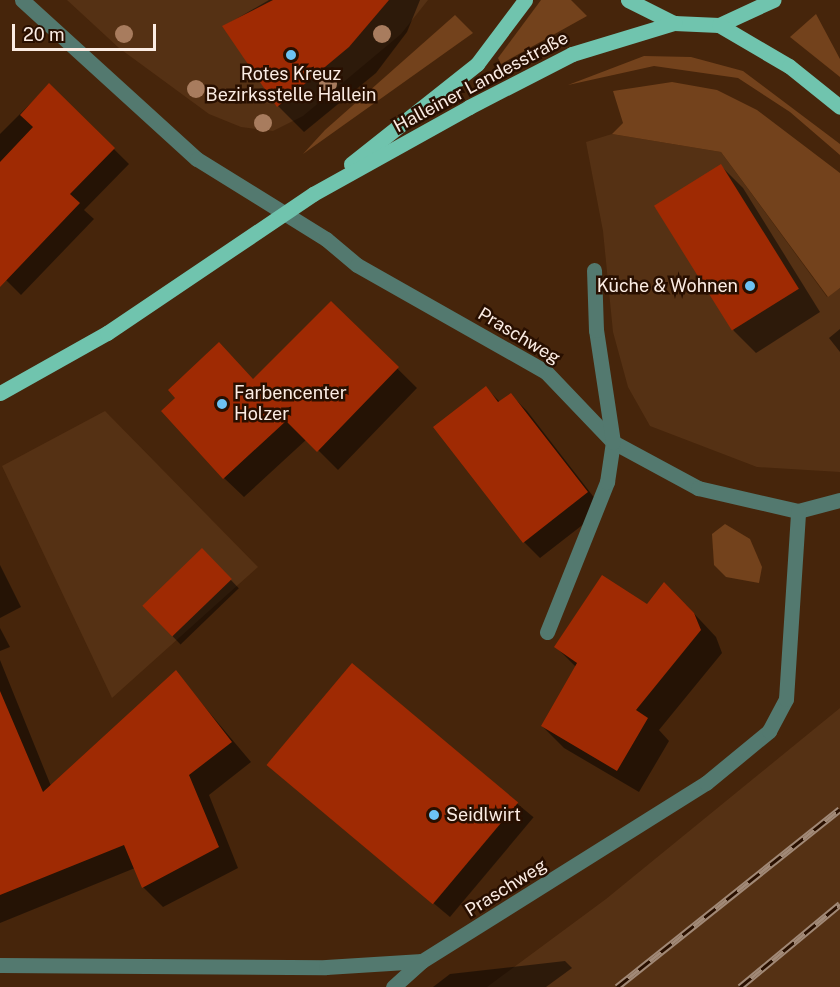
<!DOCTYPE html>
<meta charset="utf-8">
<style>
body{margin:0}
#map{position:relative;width:840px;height:987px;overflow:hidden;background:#46250b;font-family:"Public Sans",sans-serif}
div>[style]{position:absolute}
.built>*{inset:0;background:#553114}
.green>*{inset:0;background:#73421c}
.shadow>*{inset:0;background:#0007;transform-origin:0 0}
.building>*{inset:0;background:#9f2a03;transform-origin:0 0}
.minor>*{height:15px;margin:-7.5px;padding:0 7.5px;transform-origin:7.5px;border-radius:7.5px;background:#53796f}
.major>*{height:15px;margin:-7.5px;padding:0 7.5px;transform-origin:7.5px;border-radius:7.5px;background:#70c4ae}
.rail>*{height:7px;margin-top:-3.5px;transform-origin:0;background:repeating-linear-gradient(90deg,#280f00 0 14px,#a18977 0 28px);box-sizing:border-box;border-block:2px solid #a18977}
.trees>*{width:18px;height:18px;margin:-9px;border-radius:50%;background:#a87c5e}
.dots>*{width:16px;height:16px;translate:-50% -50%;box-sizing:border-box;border:3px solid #280f00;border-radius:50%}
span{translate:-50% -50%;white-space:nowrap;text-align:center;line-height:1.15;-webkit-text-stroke:5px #280f00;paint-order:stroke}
.poi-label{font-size:18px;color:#fbece3}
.right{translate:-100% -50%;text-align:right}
.left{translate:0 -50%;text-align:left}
.street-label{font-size:18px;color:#fbece3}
.scale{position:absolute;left:12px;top:24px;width:144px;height:27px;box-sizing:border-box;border:3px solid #fbece3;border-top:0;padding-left:8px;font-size:18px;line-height:21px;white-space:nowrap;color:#fbece3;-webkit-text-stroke:4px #280f00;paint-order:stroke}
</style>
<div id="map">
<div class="built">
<i style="clip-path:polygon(67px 0,428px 0,401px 34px,303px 116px,273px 131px,241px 127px,209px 114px,119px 48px)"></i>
<i style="clip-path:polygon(612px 134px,721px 152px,827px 297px,840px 288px,840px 472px,757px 467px,650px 426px,628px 387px,613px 332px,603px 231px,586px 142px)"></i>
<i style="clip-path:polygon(105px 411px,258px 567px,112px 698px,2px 466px)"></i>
<i style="clip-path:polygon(840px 708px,840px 987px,487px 987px,606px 899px)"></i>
</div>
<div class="green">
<i style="clip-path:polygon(541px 0,571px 0,587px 16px,501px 64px,498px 58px)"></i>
<i style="clip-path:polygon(816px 14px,840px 59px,840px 77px,790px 37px)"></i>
<i style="clip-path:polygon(455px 15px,473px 33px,303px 154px,325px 130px)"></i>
<i style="clip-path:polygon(644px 56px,691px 57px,743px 71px,840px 144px,840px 155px,790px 112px,738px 78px,654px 66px,568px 85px)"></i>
<i style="clip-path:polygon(672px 82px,717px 90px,757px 110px,840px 173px,840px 288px,828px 297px,721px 152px,612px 134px,623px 123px,613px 91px)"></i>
<i style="clip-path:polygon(725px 524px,750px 539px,762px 567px,759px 583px,726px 577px,714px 565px,712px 534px)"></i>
</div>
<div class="shadow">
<i style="clip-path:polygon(269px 0,420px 0,407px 32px,376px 73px,304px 132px,278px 106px,224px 26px)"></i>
<i style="clip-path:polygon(49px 85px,129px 164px,84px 210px,94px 219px,21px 295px,0 274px,0 134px)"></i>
<i style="clip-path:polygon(721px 166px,743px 188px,820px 312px,756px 353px,734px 331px,655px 206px)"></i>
<i style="clip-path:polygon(331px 303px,417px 388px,338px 470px,307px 439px,244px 497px,224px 478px,254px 380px)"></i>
<i style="clip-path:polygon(840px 329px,840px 352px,829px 338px)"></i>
<i style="clip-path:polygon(486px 388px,501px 403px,511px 395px,527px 411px,603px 509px,540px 558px,524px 542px)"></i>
<i style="left:202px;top:550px;width:53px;height:81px;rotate:46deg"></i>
<i style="clip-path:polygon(0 565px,21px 607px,0 618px)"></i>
<i style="clip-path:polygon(686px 605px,716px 637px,722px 653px,659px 730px,669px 741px,639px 792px,564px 748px,542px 726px,576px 667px,556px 647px,647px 606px)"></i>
<i style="clip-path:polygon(0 628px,10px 647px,0 651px)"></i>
<i style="clip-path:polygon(0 660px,51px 786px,176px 673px,251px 762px,209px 795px,238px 868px,163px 907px,143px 887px,135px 868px,0 923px)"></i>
<i style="left:352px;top:665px;width:237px;height:130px;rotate:40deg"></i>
<i style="clip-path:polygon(565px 961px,572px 968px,546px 987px,433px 987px,450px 974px)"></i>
</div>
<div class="building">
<i style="clip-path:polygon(273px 0,389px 0,349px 47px,277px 107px,222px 26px)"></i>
<i style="clip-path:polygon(49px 83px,115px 148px,70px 194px,80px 203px,0 287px,0 162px,33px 127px,20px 115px)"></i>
<i style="left:721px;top:164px;width:147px;height:79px;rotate:58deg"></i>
<i style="clip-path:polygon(331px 301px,399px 367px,317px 452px,286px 421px,223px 479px,161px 411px,175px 398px,168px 390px,219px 342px,253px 379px)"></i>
<i style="clip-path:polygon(486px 386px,498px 402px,511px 393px,588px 492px,523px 543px,433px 427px)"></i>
<i style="left:202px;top:548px;width:43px;height:83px;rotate:46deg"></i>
<i style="clip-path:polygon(602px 575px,647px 604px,664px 582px,694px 613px,701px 630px,636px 710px,648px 718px,617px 771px,541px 726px,577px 663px,554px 647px)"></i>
<i style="left:352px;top:663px;width:217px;height:133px;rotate:40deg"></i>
<i style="clip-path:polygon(176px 670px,232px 742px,189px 775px,219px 847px,142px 888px,124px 845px,0 895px,0 691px,43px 792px)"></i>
</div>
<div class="minor">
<i style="left:22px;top:0;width:236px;rotate:42.3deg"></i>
<i style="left:197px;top:159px;width:152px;rotate:31.8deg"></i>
<i style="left:326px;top:239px;width:40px;rotate:40deg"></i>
<i style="left:357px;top:265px;width:217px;rotate:29.5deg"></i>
<i style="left:546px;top:372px;width:97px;rotate:46.3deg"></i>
<i style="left:613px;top:442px;width:97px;rotate:28.4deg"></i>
<i style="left:698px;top:488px;width:103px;rotate:13deg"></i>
<i style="left:798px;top:511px;width:43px;rotate:-14.7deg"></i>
<i style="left:547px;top:632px;width:162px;rotate:-68.2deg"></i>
<i style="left:607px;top:482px;width:40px;rotate:-81.5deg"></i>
<i style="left:613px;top:442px;width:113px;rotate:-98.6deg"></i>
<i style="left:596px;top:330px;width:60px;rotate:-91.9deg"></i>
<i style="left:0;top:965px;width:326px;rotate:0.4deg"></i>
<i style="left:326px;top:967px;width:96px;rotate:-3.6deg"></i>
<i style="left:422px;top:961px;width:335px;rotate:-32.1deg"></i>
<i style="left:706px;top:783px;width:82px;rotate:-39.5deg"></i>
<i style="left:769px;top:731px;width:36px;rotate:-62deg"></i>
<i style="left:786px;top:699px;width:188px;rotate:-86.3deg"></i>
<i style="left:393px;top:987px;width:39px;rotate:-42deg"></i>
</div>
<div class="major">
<i style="left:628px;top:0;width:51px;rotate:26.6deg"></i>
<i style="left:674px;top:23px;width:45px;rotate:2.5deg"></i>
<i style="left:719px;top:25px;width:60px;rotate:-24.8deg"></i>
<i style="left:719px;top:25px;width:81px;rotate:30.4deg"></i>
<i style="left:789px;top:66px;width:65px;rotate:38.8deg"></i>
<i style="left:351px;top:164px;width:161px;rotate:-38.4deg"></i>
<i style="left:477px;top:64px;width:80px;rotate:-53.1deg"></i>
<i style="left:0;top:393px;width:123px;rotate:-29.3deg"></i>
<i style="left:107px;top:333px;width:249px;rotate:-34deg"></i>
<i style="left:313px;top:194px;width:179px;rotate:-29.1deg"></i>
<i style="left:469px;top:107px;width:116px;rotate:-27.2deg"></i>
<i style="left:572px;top:54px;width:107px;rotate:-16.9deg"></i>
</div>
<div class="rail">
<i style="left:617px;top:987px;width:285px;rotate:-38.6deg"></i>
<i style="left:740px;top:987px;width:130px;rotate:-39.7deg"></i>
</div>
<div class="trees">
<i style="left:124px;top:34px"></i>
<i style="left:382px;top:34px"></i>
<i style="left:328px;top:84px"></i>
<i style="left:196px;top:89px"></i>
<i style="left:263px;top:123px"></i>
</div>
<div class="dots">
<i style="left:291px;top:55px;background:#6dc2f3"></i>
<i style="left:750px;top:286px;background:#6dc2f3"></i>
<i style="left:222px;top:404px;background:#6dc2f3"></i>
<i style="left:434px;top:815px;background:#6dc2f3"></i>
</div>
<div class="poi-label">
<span style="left:291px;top:85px">Rotes Kreuz<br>Bezirksstelle Hallein</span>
<span class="right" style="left:738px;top:286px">Küche &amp; Wohnen</span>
<span class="left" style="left:234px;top:404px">Farbencenter<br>Holzer</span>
<span class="left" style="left:446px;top:815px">Seidlwirt</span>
</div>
<div class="street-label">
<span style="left:481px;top:82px;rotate:-28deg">Halleiner Landesstraße</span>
<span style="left:519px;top:336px;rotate:31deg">Praschweg</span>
<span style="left:506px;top:888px;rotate:-32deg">Praschweg</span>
</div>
<div class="scale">20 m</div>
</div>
